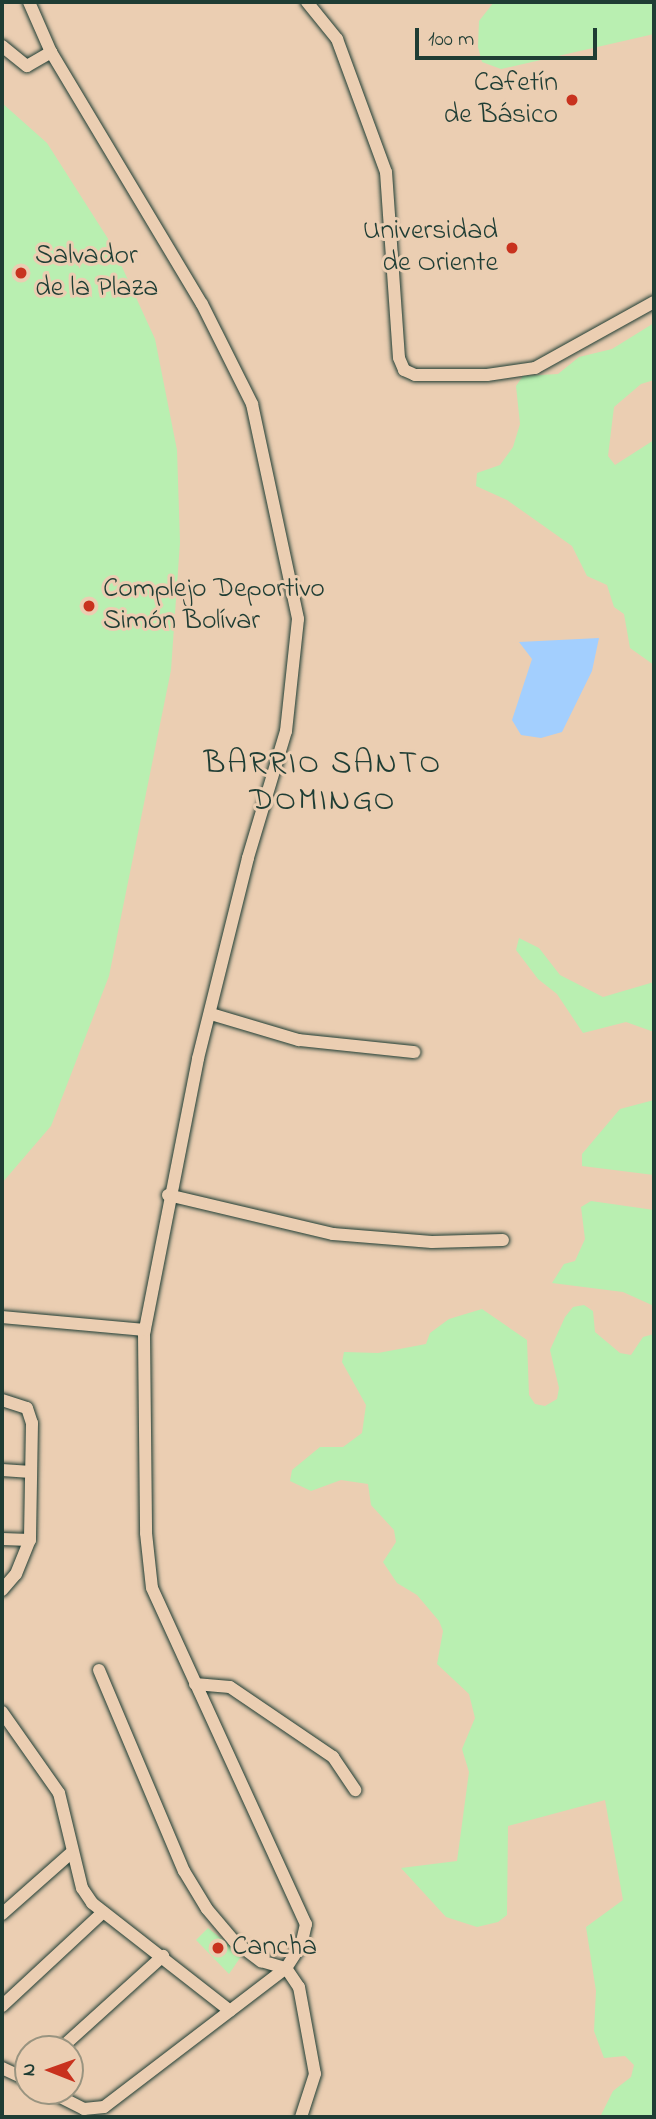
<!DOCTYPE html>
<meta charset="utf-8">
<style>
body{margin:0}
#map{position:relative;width:656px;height:2119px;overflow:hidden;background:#ebceb2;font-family:"Indie Flower",sans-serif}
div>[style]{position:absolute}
.green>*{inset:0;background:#b9efb1}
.water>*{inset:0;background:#a3cffe}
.roads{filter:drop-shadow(0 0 2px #1f3d34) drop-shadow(0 0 2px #1f3d34)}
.minor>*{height:12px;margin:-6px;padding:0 6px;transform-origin:6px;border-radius:6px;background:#ebceb2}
.dots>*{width:19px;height:19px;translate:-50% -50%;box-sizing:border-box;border:4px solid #ebceb2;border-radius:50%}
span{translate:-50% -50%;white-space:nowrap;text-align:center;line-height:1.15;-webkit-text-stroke:6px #ebceb2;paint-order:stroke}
.poi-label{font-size:28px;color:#1f3d34}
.right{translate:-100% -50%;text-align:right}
.left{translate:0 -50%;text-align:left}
.quarter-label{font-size:32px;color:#1f3d34;letter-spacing:2px}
.frame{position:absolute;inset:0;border:4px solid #1f3d34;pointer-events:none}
.north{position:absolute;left:14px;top:2035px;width:70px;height:70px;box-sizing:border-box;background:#ebceb2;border:2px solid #999480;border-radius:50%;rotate:271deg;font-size:19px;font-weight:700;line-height:28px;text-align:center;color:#1f3d34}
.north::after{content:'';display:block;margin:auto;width:24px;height:32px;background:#c8321e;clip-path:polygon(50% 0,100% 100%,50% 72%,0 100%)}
.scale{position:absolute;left:415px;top:28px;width:182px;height:32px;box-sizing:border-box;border:4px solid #1f3d34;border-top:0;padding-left:9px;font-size:21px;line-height:24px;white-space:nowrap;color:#1f3d34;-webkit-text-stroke:5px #ebceb2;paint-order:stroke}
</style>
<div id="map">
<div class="green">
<i style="clip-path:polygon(494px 2px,654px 2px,654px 34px,501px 69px,482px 62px,478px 47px,479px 21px)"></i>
<i style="clip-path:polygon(2px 103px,47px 143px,112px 245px,155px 339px,177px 450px,180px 542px,171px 670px,109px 976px,51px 1126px,2px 1183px)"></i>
<i style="clip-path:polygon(654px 323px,654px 380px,641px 384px,614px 407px,608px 456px,615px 465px,654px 440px,654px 665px,630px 648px,624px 614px,614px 607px,607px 585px,587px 576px,572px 546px,507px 500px,476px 486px,477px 473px,500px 465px,513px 447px,520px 424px,516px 386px,523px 376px,558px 374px,579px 357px,612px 349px)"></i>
<i style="clip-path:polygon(519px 938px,539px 948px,560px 975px,603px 997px,654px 982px,654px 1032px,626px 1022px,583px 1033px,557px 994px,538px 979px,516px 950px)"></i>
<i style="clip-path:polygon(654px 1100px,654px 1175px,582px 1166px,582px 1154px,620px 1109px)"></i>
<i style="clip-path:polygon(591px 1201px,654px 1210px,654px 1306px,623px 1292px,552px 1283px,564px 1264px,575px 1261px,585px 1239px,581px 1207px)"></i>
<i style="clip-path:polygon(584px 1305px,593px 1311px,595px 1332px,620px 1353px,631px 1355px,643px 1337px,654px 1334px,654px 2117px,600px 2117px,613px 2091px,631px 2077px,634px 2065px,625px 2056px,604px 2058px,594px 2031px,596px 1991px,586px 1927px,623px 1900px,605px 1800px,508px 1826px,507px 1915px,498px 1922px,477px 1927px,446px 1917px,401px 1868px,457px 1861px,469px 1772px,462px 1749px,475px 1718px,469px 1694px,437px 1664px,443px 1631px,439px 1621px,417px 1595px,397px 1583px,383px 1562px,396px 1542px,394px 1530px,371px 1505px,368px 1484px,341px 1480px,311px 1491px,290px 1481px,292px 1470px,320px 1447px,343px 1447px,362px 1433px,366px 1405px,342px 1362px,344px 1352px,378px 1353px,426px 1344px,430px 1333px,449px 1319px,482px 1309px,527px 1340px,529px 1395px,535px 1404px,545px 1406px,557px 1399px,559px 1388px,550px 1350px,565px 1317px,573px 1307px)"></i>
<i style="clip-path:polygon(208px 1928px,242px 1955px,229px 1974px,196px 1940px)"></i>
</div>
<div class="water">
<i style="clip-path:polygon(599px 638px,592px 671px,562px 732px,541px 738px,521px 735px,512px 720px,532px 659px,519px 642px)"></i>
</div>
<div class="roads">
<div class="minor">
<i style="left:29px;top:2px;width:55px;rotate:66.3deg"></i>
<i style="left:51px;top:52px;width:294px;rotate:59.1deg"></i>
<i style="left:202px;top:304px;width:112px;rotate:63.4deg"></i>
<i style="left:252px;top:404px;width:220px;rotate:77.9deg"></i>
<i style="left:298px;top:619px;width:113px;rotate:96.1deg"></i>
<i style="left:286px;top:731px;width:133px;rotate:106.7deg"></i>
<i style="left:248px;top:858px;width:207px;rotate:104deg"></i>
<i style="left:198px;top:1059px;width:280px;rotate:101.1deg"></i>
<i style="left:144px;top:1334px;width:199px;rotate:89.4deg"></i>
<i style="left:146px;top:1533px;width:55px;rotate:83.8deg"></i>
<i style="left:152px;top:1588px;width:370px;rotate:65.4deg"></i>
<i style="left:306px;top:1924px;width:22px;rotate:103deg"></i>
<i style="left:301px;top:1945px;width:27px;rotate:123deg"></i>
<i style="left:286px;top:1968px;width:229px;rotate:142.6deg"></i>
<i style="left:104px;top:2107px;width:20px;rotate:174deg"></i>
<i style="left:84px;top:2109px;width:39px;rotate:-153deg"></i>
<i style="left:307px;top:2px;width:48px;rotate:51deg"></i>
<i style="left:337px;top:39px;width:142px;rotate:69.8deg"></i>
<i style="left:386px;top:172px;width:186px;rotate:86deg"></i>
<i style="left:399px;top:358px;width:13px;rotate:67deg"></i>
<i style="left:404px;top:370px;width:12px;rotate:24deg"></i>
<i style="left:415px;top:375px;width:72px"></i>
<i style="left:487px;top:375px;width:49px;rotate:-8.3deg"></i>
<i style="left:535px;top:368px;width:136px;rotate:-29deg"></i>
<i style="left:2px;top:46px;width:32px;rotate:39deg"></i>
<i style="left:27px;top:66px;width:28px;rotate:-30deg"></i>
<i style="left:211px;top:1014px;width:92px;rotate:16.5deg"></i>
<i style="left:299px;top:1040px;width:116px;rotate:6deg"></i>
<i style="left:168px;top:1195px;width:170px;rotate:13.3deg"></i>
<i style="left:333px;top:1234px;width:99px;rotate:4.6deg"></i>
<i style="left:432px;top:1242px;width:71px;rotate:-1.6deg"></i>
<i style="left:2px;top:1317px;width:143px;rotate:5.2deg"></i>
<i style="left:2px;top:1400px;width:26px;rotate:18deg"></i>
<i style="left:27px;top:1408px;width:16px;rotate:72deg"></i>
<i style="left:32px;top:1423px;width:117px;rotate:91deg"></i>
<i style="left:30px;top:1540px;width:28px;rotate:-178deg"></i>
<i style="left:2px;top:1470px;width:29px;rotate:4deg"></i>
<i style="left:2px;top:1590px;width:21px;rotate:-49deg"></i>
<i style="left:16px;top:1574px;width:37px;rotate:-68deg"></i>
<i style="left:99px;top:1670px;width:218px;rotate:67.1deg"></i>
<i style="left:184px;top:1871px;width:44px;rotate:58.8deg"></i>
<i style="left:207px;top:1909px;width:42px;rotate:49.8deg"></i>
<i style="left:234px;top:1941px;width:34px;rotate:37deg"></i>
<i style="left:261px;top:1961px;width:26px;rotate:16deg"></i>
<i style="left:286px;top:1968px;width:23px;rotate:56deg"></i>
<i style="left:299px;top:1987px;width:88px;rotate:79.6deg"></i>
<i style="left:315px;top:2074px;width:45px;rotate:108deg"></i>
<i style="left:195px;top:1684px;width:35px;rotate:5deg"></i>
<i style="left:230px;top:1687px;width:125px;rotate:34.2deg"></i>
<i style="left:333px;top:1757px;width:40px;rotate:56deg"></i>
<i style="left:2px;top:1712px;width:99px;rotate:54.9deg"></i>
<i style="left:59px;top:1793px;width:98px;rotate:76.4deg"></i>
<i style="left:82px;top:1888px;width:18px;rotate:56deg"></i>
<i style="left:92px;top:1903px;width:175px;rotate:38deg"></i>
<i style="left:2px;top:1914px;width:94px;rotate:-41.5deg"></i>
<i style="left:2px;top:2006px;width:138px;rotate:-42.9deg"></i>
<i style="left:60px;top:2049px;width:139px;rotate:-42.1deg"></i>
<i style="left:2px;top:2068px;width:29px;rotate:25deg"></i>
</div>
</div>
<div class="dots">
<i style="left:572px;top:100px;background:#c8321e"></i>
<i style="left:512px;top:248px;background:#c8321e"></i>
<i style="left:21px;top:273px;background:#c8321e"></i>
<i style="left:89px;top:606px;background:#c8321e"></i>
<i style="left:218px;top:1948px;background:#c8321e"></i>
</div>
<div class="poi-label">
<span class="right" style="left:558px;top:100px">Cafetín<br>de Básico</span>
<span class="right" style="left:498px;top:248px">Universidad<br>de Oriente</span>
<span class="left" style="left:35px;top:273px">Salvador<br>de la Plaza</span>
<span class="left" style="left:103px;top:606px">Complejo Deportivo<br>Simón Bolívar</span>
<span class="left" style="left:232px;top:1948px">Cancha</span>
</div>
<div class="quarter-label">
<span style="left:323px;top:784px">BARRIO SANTO<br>DOMINGO</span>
</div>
<div class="frame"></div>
<div class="north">N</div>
<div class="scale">100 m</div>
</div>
